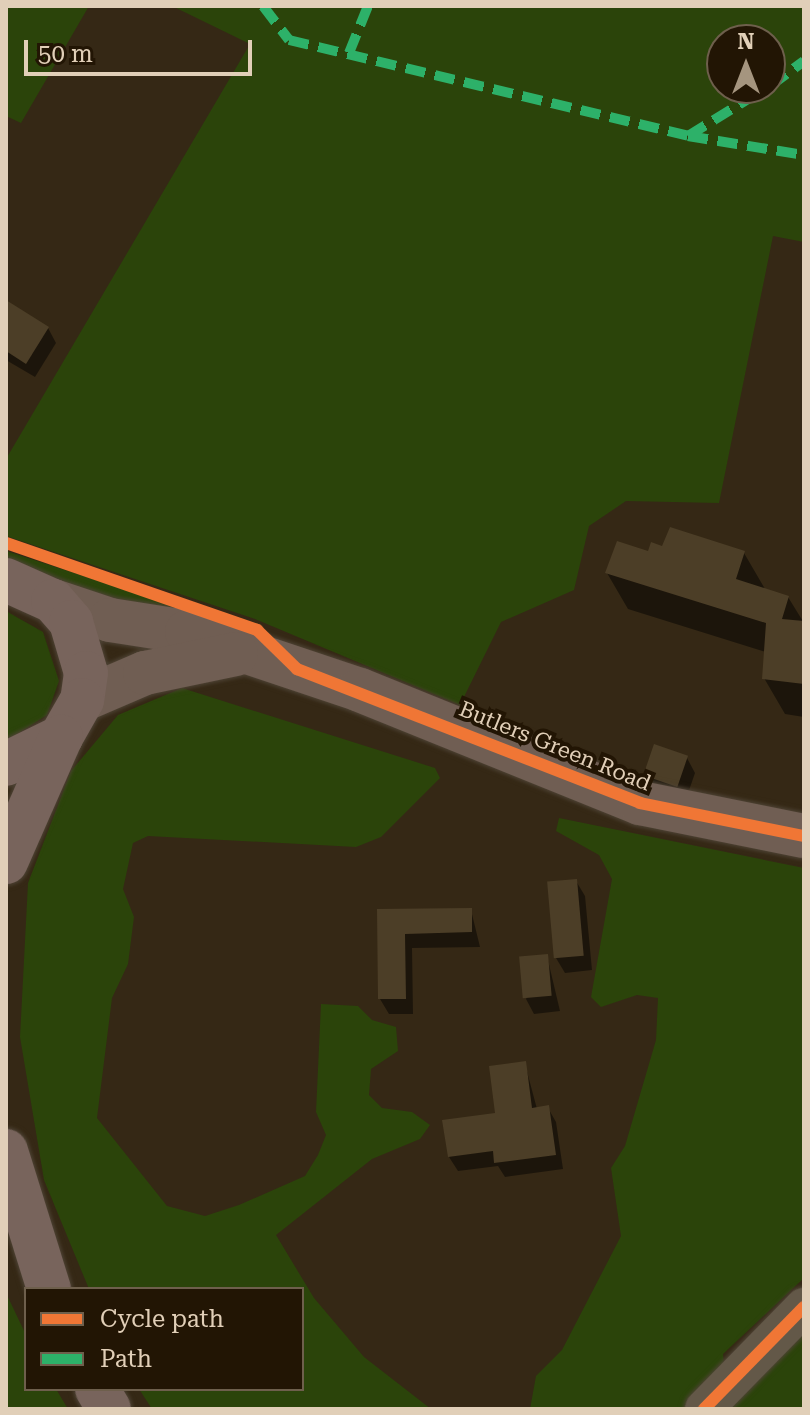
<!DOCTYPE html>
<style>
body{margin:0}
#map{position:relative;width:810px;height:1415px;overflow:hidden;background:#352815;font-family:"Roboto Serif",serif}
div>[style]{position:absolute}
.green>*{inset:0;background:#2b440a}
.shadow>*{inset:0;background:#0007}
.building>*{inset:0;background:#4c3e27;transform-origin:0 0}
.roads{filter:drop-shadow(0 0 2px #4e4335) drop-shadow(0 0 2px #4e4335)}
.minor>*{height:38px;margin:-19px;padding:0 19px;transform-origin:19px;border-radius:19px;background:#635848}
.major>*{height:44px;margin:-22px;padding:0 22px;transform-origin:22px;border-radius:22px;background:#705e53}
.highway>*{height:44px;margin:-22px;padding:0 22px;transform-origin:22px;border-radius:22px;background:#78645c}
.quiet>*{height:10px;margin-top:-5px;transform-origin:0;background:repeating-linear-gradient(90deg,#2db169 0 20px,transparent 0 30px)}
.cycleway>*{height:12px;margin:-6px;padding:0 6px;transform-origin:6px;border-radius:6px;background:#f07635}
span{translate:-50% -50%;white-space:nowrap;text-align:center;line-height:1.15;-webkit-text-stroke:8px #221504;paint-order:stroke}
.street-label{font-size:22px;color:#e1cfb8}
.frame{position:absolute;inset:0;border:8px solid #e1cfb8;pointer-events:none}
.legend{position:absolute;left:24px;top:1287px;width:280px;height:104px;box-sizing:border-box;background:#221504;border:2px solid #6e5f4c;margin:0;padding:10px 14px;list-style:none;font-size:24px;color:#e1cfb8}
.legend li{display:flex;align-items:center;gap:16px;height:40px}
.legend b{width:40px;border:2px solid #6e5f4c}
.north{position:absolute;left:706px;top:24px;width:80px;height:80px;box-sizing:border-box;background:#221504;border:2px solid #6e5f4c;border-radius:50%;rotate:0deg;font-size:22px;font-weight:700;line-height:32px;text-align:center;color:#e1cfb8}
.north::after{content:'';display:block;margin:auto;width:28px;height:36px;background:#a5957f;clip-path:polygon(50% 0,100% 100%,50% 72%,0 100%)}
.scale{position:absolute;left:24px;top:40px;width:228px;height:36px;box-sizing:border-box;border:4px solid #e1cfb8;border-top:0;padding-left:10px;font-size:24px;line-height:28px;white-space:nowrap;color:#e1cfb8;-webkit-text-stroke:6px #221504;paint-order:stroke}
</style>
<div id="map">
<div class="green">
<i style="clip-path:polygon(6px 6px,89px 6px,21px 123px,6px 116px)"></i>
<i style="clip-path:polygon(evenodd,172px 6px,804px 6px,804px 242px,773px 236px,719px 503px,626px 501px,589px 526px,574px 590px,501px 622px,460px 705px,255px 619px,6px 536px,6px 459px,250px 44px,172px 6px,770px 40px,770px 88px,722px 88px,722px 40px,770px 40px)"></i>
<i style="clip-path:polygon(6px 551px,202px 614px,101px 596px,6px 558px)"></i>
<i style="clip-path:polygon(6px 611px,43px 632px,59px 681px,47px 715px,6px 741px)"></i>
<i style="clip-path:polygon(182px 688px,435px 768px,440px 778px,381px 837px,356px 847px,148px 836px,133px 843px,123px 889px,134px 917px,128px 964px,112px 998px,97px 1118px,167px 1206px,205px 1216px,239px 1205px,305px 1176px,318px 1155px,326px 1135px,316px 1112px,321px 1004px,358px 1006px,372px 1020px,396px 1027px,398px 1051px,371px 1069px,369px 1095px,382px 1108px,412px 1112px,430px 1125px,420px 1139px,372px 1159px,276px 1235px,314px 1298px,364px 1357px,431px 1409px,152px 1409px,139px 1389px,302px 1389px,302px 1289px,89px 1289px,44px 1180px,20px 1037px,28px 883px,71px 771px,118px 715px)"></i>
<i style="clip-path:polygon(559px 818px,804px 868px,804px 1278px,723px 1354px,724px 1364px,686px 1409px,530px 1409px,536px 1376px,562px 1350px,621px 1236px,611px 1168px,625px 1146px,656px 1040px,658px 998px,637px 995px,601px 1007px,591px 997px,612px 879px,599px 855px,556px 831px)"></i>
<i style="clip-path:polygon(6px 1293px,26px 1335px,26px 1389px,56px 1389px,68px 1409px,6px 1409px)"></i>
<i style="clip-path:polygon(804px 1330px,804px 1409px,730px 1409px)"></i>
</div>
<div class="shadow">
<i style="clip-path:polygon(6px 302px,48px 328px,56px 343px,35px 377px,6px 360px)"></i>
<i style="clip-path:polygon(664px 548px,744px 553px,765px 589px,788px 597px,804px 623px,804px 717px,785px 714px,764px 678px,766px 652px,628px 609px,607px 573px)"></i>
<i style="clip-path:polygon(687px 758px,695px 773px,686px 799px,653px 790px,645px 775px)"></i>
<i style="clip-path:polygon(576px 881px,585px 896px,592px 970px,565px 973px,556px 958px)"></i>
<i style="clip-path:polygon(471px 910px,480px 947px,412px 948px,413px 1014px,389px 1014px,380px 999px,379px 911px)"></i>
<i style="clip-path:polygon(547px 956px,560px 1011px,534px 1014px,526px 999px)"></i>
<i style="clip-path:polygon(525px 1064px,537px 1109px,548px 1108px,556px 1122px,563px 1169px,505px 1177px,498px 1166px,458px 1171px,449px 1157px,497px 1114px)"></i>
</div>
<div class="building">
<i style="clip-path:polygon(6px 300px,49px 327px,26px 364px,6px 351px)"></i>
<i style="clip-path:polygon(670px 527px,745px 551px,736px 579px,789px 596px,782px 619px,804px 621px,804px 684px,762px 679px,766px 623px,605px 573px,617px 541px,648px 551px,651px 542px,662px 546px)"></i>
<i style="left:654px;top:744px;width:36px;height:33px;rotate:19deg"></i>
<i style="left:577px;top:879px;width:77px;height:30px;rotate:85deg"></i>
<i style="clip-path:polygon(472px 908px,472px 932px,405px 934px,406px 999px,378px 999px,377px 909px)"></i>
<i style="left:548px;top:954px;width:42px;height:29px;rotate:85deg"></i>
<i style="clip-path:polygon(526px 1061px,532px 1108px,549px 1105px,556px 1155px,494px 1163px,493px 1151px,448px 1157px,442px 1120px,495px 1113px,489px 1066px)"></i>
</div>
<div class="roads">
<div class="minor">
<i style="left:704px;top:1409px;width:143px;rotate:-45.6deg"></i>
</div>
<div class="major">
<i style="left:53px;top:601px;width:60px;rotate:18.4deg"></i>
<i style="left:110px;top:620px;width:78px;rotate:8.9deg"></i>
<i style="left:187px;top:632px;width:182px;rotate:18.5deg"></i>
<i style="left:360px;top:690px;width:302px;rotate:22deg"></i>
<i style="left:640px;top:803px;width:167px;rotate:11.4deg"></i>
<i style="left:82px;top:700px;width:69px;rotate:-23.2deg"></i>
<i style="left:145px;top:673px;width:93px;rotate:-11.8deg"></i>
</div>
<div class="highway">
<i style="left:6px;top:580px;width:51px;rotate:24.1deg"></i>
<i style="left:53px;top:601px;width:28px;rotate:49deg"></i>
<i style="left:71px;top:622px;width:53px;rotate:73.6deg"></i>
<i style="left:86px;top:673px;width:27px;rotate:98deg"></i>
<i style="left:82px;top:700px;width:43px;rotate:119.6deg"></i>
<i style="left:61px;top:737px;width:61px;rotate:153.9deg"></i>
<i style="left:6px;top:862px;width:137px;rotate:-66.3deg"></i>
<i style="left:6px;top:1151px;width:145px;rotate:72.7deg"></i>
<i style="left:97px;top:1389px;width:23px;rotate:59deg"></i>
</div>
</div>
<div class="quiet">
<i style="left:263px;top:6px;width:43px;rotate:52.6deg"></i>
<i style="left:289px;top:40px;width:410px;rotate:13.5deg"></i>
<i style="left:688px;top:136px;width:118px;rotate:9.3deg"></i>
<i style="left:349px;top:53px;width:51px;rotate:-68deg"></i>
<i style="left:770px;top:86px;width:42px;rotate:-36.3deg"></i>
<i style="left:688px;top:136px;width:92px;rotate:-31.6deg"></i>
</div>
<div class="cycleway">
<i style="left:6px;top:543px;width:266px;rotate:19.1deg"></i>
<i style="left:257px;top:630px;width:56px;rotate:44.3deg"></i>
<i style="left:297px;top:669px;width:368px;rotate:21.3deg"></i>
<i style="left:640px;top:803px;width:167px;rotate:11.4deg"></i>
<i style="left:704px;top:1409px;width:143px;rotate:-45.6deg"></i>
</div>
<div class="street-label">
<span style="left:555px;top:746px;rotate:22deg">Butlers Green Road</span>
</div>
<div class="frame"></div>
<ul class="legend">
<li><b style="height:10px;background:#f07635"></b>Cycle path</li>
<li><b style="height:10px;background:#2db169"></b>Path</li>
</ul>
<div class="north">N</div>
<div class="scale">50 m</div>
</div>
